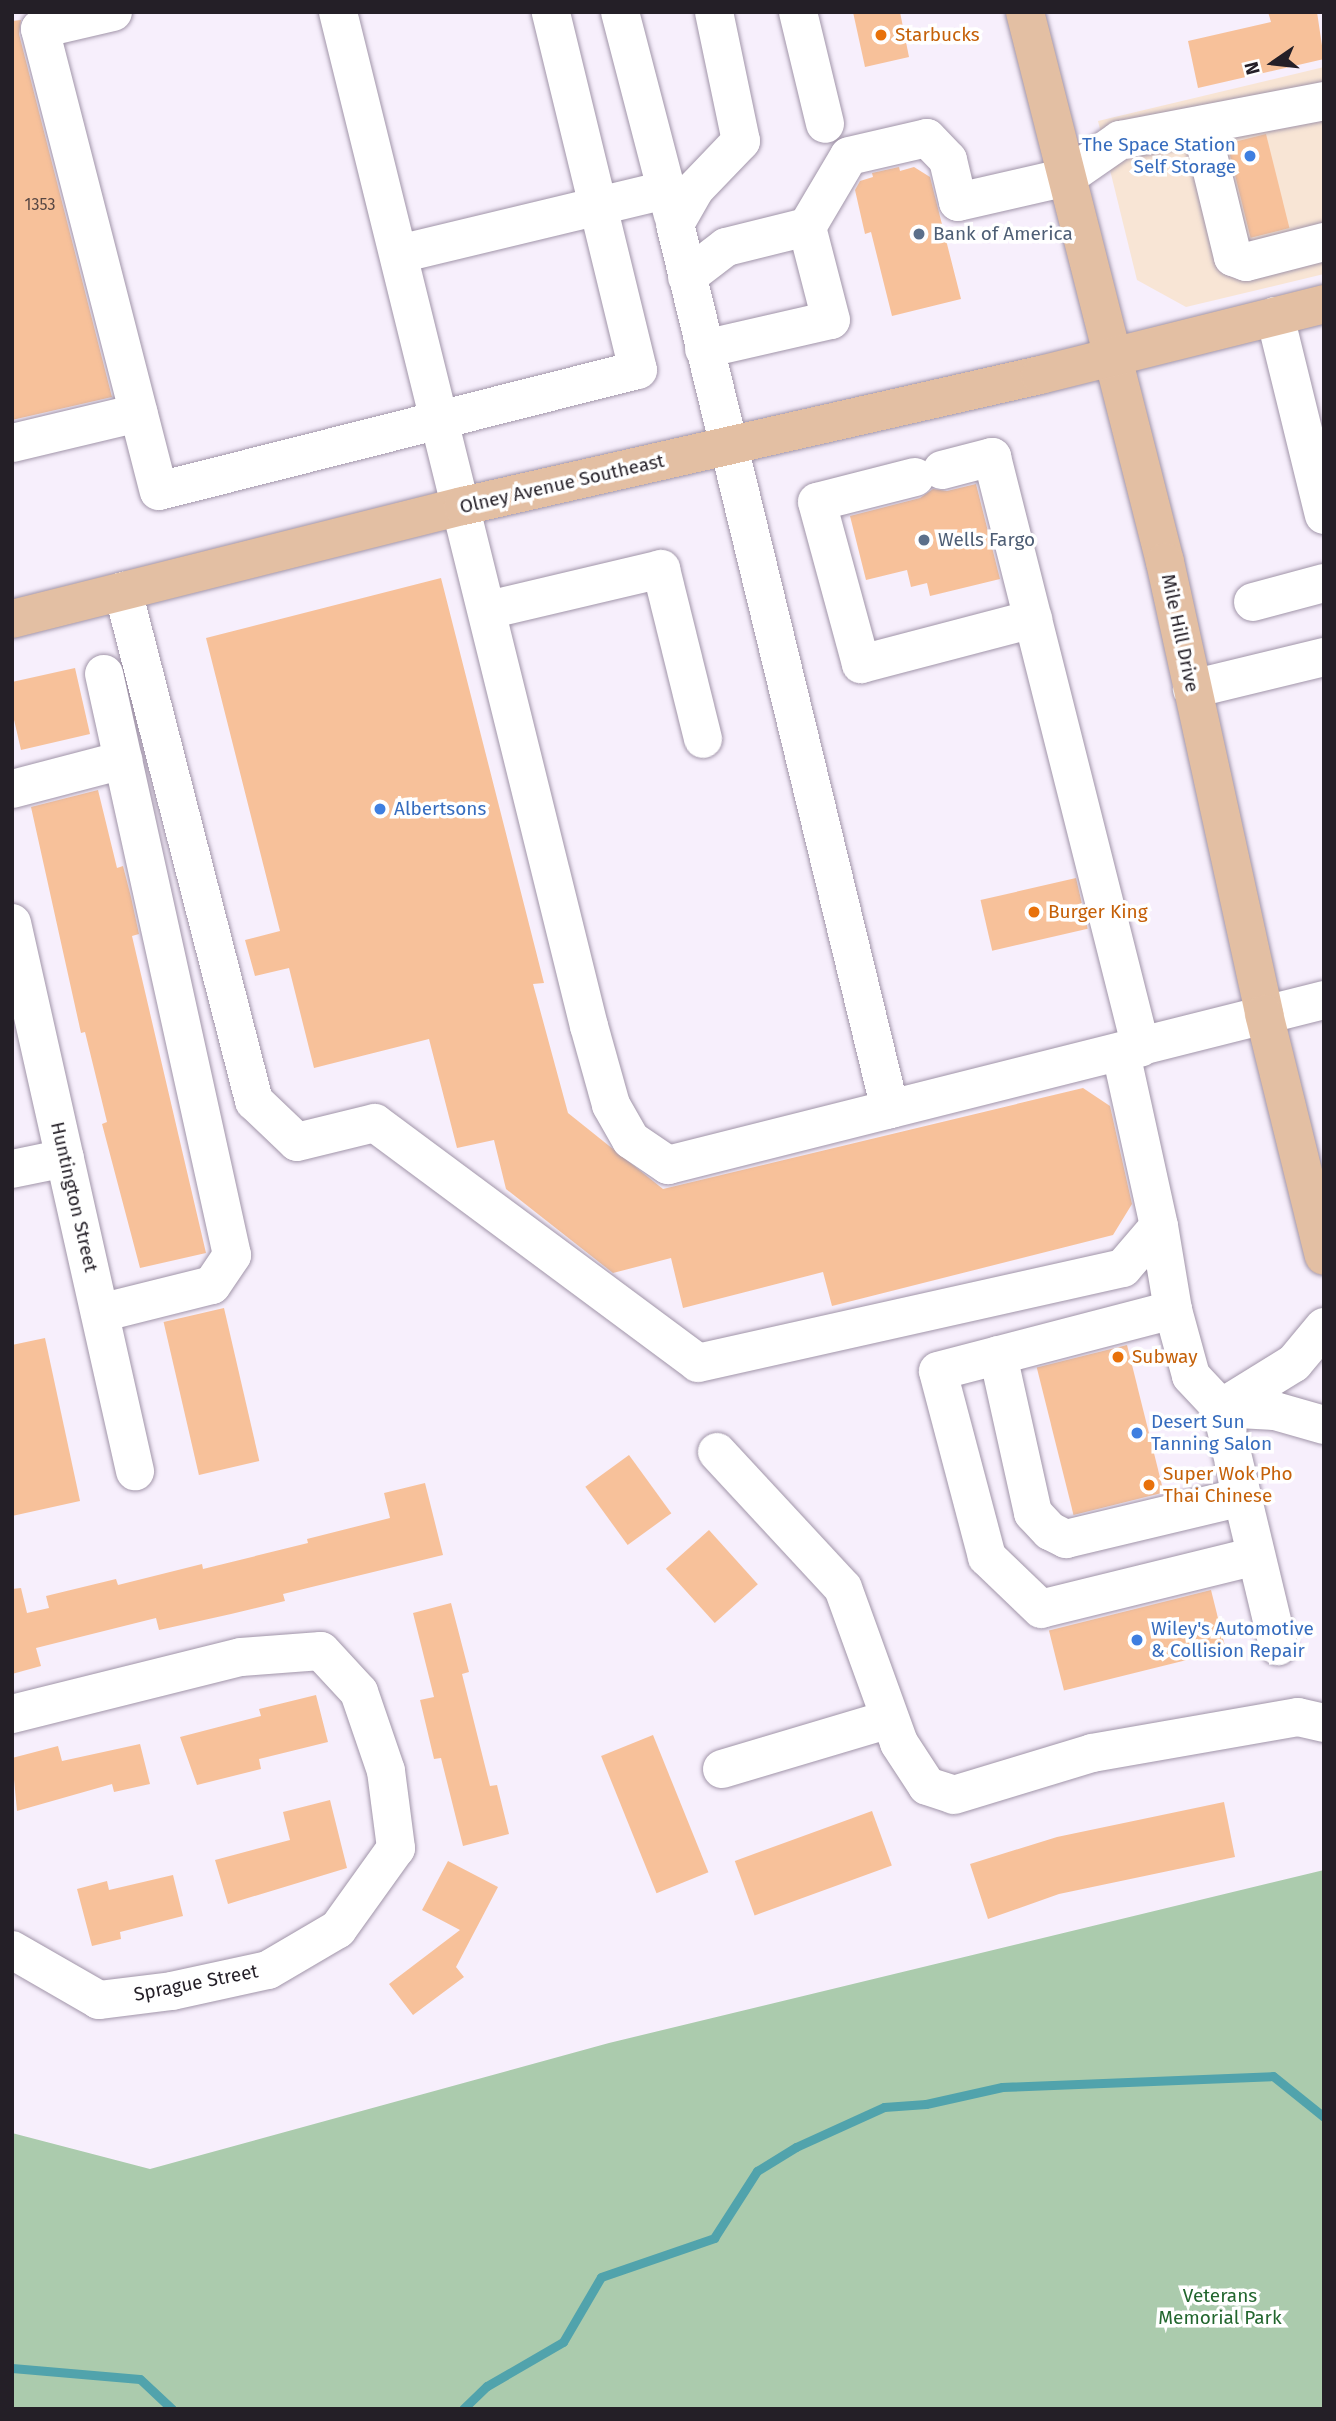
<!DOCTYPE html>
<style>
body{margin:0}
#map{position:relative;width:1336px;height:2421px;overflow:hidden;background:#f7effc;font-family:"Fira Sans",sans-serif}
div>[style]{position:absolute}
.industrial>*{inset:0;background:#f8e5d5}
.green>*{inset:0;background:#abcbad}
.stream>*{height:9px;margin:-4.5px;padding:0 4.5px;transform-origin:4.5px;border-radius:4.5px;background:#51a3ac}
.building>*{inset:0;background:#f7c19a;transform-origin:0 0}
.roads{filter:drop-shadow(0 0 2px #a195a9) drop-shadow(0 0 2px #a195a9)}
.minor>*{height:38px;margin:-19px;padding:0 19px;transform-origin:19px;border-radius:19px;background:#fff}
.major>*{height:38px;margin:-19px;padding:0 19px;transform-origin:19px;border-radius:19px;background:#e3bfa3}
.dots>*{width:19px;height:19px;translate:-50% -50%;box-sizing:border-box;border:4px solid #fff;border-radius:50%}
span{translate:-50% -50%;white-space:nowrap;text-align:center;line-height:1.15;-webkit-text-stroke:7px #fff;paint-order:stroke}
.number-label{font-size:16px;color:#594844}
.number-label span{-webkit-text-stroke-width:0}
.food-label{font-size:19px;color:#c56008}
.left{translate:0 -50%;text-align:left}
.shop-label{font-size:19px;color:#366cbe}
.right{translate:-100% -50%;text-align:right}
.service-label{font-size:19px;color:#4e5e75}
.street-label{font-size:19px;color:#241f27}
.park-label{font-size:19px;color:#22662e}
.frame{position:absolute;inset:0;border:14px solid #241f27;pointer-events:none}
.north{position:absolute;left:1238px;top:28px;width:70px;height:70px;-webkit-text-stroke:5px #fff;paint-order:stroke;rotate:256deg;font-size:19px;font-weight:700;line-height:28px;text-align:center;color:#241f27}
.north::after{content:'';display:block;margin:auto;width:24px;height:32px;background:#241f27;clip-path:polygon(50% 0,100% 100%,50% 72%,0 100%)}
</style>
<div id="map">
<div class="industrial">
<i style="clip-path:polygon(1324px 67px,1324px 274px,1186px 307px,1137px 280px,1098px 121px)"></i>
</div>
<div class="green">
<i style="clip-path:polygon(1324px 1870px,1324px 2409px,12px 2409px,12px 2133px,150px 2169px,609px 2043px)"></i>
</div>
<div class="stream">
<i style="left:12px;top:2368px;width:128px;rotate:4.9deg"></i>
<i style="left:140px;top:2379px;width:44px;rotate:43.2deg"></i>
<i style="left:463px;top:2409px;width:33px;rotate:-44deg"></i>
<i style="left:487px;top:2386px;width:88px;rotate:-30.1deg"></i>
<i style="left:563px;top:2342px;width:75px;rotate:-59.7deg"></i>
<i style="left:601px;top:2277px;width:120px;rotate:-19deg"></i>
<i style="left:714px;top:2238px;width:80px;rotate:-57.3deg"></i>
<i style="left:757px;top:2171px;width:46px;rotate:-31.6deg"></i>
<i style="left:796px;top:2147px;width:97px;rotate:-24.4deg"></i>
<i style="left:884px;top:2107px;width:42px;rotate:-4.1deg"></i>
<i style="left:926px;top:2104px;width:78px;rotate:-12.6deg"></i>
<i style="left:1002px;top:2087px;width:271px;rotate:-2.3deg"></i>
<i style="left:1273px;top:2076px;width:65px;rotate:38.8deg"></i>
</div>
<div class="building">
<i style="clip-path:polygon(853px 12px,900px 12px,909px 57px,865px 67px)"></i>
<i style="clip-path:polygon(1268px 12px,1317px 12px,1324px 59px,1198px 88px,1188px 41px,1271px 22px)"></i>
<i style="clip-path:polygon(21px 20px,19px 34px,112px 397px,12px 420px,12px 21px)"></i>
<i style="left:1266px;top:134px;width:97px;height:40px;rotate:76deg"></i>
<i style="clip-path:polygon(899px 167px,900px 171px,914px 167px,930px 177px,961px 299px,892px 316px,871px 232px,865px 234px,855px 190px,860px 181px,873px 177px,872px 173px)"></i>
<i style="clip-path:polygon(976px 484px,1000px 579px,930px 596px,927px 583px,911px 587px,907px 570px,866px 580px,850px 516px,920px 498px,933px 489px,947px 491px)"></i>
<i style="clip-path:polygon(441px 578px,544px 983px,533px 984px,568px 1113px,663px 1189px,1083px 1088px,1110px 1106px,1132px 1204px,1113px 1235px,832px 1306px,823px 1272px,683px 1308px,671px 1258px,613px 1273px,506px 1189px,494px 1140px,457px 1148px,429px 1039px,314px 1068px,289px 968px,255px 976px,245px 940px,280px 931px,206px 638px)"></i>
<i style="clip-path:polygon(75px 668px,90px 734px,21px 750px,12px 711px,12px 682px)"></i>
<i style="clip-path:polygon(98px 790px,117px 868px,123px 866px,131px 897px,139px 934px,132px 936px,206px 1253px,140px 1268px,102px 1124px,107px 1122px,85px 1032px,81px 1033px,31px 807px)"></i>
<i style="left:1076px;top:878px;width:52px;height:98px;rotate:77deg"></i>
<i style="left:224px;top:1308px;width:157px;height:62px;rotate:77deg"></i>
<i style="clip-path:polygon(45px 1338px,80px 1501px,12px 1516px,12px 1345px)"></i>
<i style="left:1127px;top:1345px;width:152px;height:93px;rotate:76deg"></i>
<i style="left:629px;top:1455px;width:72px;height:54px;rotate:54deg"></i>
<i style="clip-path:polygon(425px 1483px,443px 1555px,283px 1594px,285px 1601px,231px 1614px,159px 1630px,156px 1618px,36px 1648px,41px 1666px,12px 1674px,12px 1589px,21px 1588px,27px 1613px,49px 1608px,46px 1596px,116px 1579px,118px 1585px,202px 1564px,203px 1569px,308px 1543px,307px 1539px,390px 1518px,384px 1493px)"></i>
<i style="left:709px;top:1530px;width:73px;height:58px;rotate:48deg"></i>
<i style="left:1211px;top:1590px;width:62px;height:167px;rotate:76deg"></i>
<i style="clip-path:polygon(451px 1603px,469px 1672px,462px 1674px,490px 1786px,497px 1785px,509px 1834px,463px 1846px,441px 1758px,434px 1759px,420px 1700px,434px 1697px,413px 1613px)"></i>
<i style="clip-path:polygon(316px 1695px,328px 1742px,259px 1759px,261px 1769px,197px 1785px,180px 1737px,261px 1716px,259px 1709px)"></i>
<i style="left:653px;top:1735px;width:148px;height:56px;rotate:68deg"></i>
<i style="clip-path:polygon(140px 1744px,150px 1784px,114px 1792px,112px 1784px,17px 1811px,12px 1758px,58px 1746px,62px 1761px)"></i>
<i style="clip-path:polygon(330px 1800px,347px 1868px,228px 1904px,215px 1860px,290px 1840px,283px 1812px)"></i>
<i style="clip-path:polygon(1224px 1802px,1235px 1857px,1059px 1894px,988px 1919px,970px 1864px,1057px 1837px)"></i>
<i style="left:872px;top:1811px;width:58px;height:146px;rotate:70deg"></i>
<i style="clip-path:polygon(448px 1861px,498px 1887px,456px 1967px,464px 1977px,413px 2015px,389px 1984px,460px 1930px,422px 1910px)"></i>
<i style="clip-path:polygon(173px 1875px,183px 1916px,120px 1932px,121px 1939px,92px 1946px,77px 1889px,107px 1881px,109px 1890px)"></i>
</div>
<div class="roads">
<div class="minor">
<i style="left:113px;top:12px;width:75px;rotate:166.9deg"></i>
<i style="left:40px;top:29px;width:477px;rotate:75.6deg"></i>
<i style="left:159px;top:491px;width:494px;rotate:-14.2deg"></i>
<i style="left:638px;top:370px;width:368px;rotate:-103.7deg"></i>
<i style="left:338px;top:12px;width:1045px;rotate:76.1deg"></i>
<i style="left:589px;top:1026px;width:82px;rotate:74.4deg"></i>
<i style="left:611px;top:1105px;width:40px;rotate:60.3deg"></i>
<i style="left:631px;top:1140px;width:45px;rotate:34deg"></i>
<i style="left:668px;top:1165px;width:676px;rotate:-14.12deg"></i>
<i style="left:620px;top:12px;width:210px;rotate:75.4deg"></i>
<i style="left:714px;top:12px;width:132px;rotate:78.2deg"></i>
<i style="left:741px;top:141px;width:66px;rotate:133.8deg"></i>
<i style="left:695px;top:189px;width:40px;rotate:119.7deg"></i>
<i style="left:675px;top:224px;width:911px;rotate:76.35deg"></i>
<i style="left:798px;top:12px;width:115px;rotate:76.4deg"></i>
<i style="left:1201px;top:126px;width:135px;rotate:76.3deg"></i>
<i style="left:1233px;top:257px;width:14px;rotate:21deg"></i>
<i style="left:1246px;top:262px;width:81px;rotate:-14.4deg"></i>
<i style="left:399px;top:254px;width:275px;rotate:-13.5deg"></i>
<i style="left:687px;top:277px;width:49px;rotate:-37.6deg"></i>
<i style="left:726px;top:247px;width:83px;rotate:-13.9deg"></i>
<i style="left:1275px;top:316px;width:205px;rotate:76.2deg"></i>
<i style="left:704px;top:349px;width:130px;rotate:-12.9deg"></i>
<i style="left:831px;top:320px;width:96px;rotate:-104.5deg"></i>
<i style="left:807px;top:227px;width:82px;rotate:-59.4deg"></i>
<i style="left:849px;top:156px;width:80px;rotate:-13deg"></i>
<i style="left:927px;top:138px;width:30px;rotate:46deg"></i>
<i style="left:948px;top:160px;width:43px;rotate:76.6deg"></i>
<i style="left:958px;top:202px;width:112px;rotate:-12.9deg"></i>
<i style="left:1067px;top:177px;width:65px;rotate:-34.9deg"></i>
<i style="left:1120px;top:140px;width:208px;rotate:-10.8deg"></i>
<i style="left:12px;top:443px;width:130px;rotate:-13.4deg"></i>
<i style="left:942px;top:470px;width:52px;rotate:-14.6deg"></i>
<i style="left:992px;top:457px;width:609px;rotate:75.85deg"></i>
<i style="left:915px;top:477px;width:101px;rotate:165.7deg"></i>
<i style="left:817px;top:502px;width:168px;rotate:74.8deg"></i>
<i style="left:861px;top:664px;width:178px;rotate:-14.7deg"></i>
<i style="left:123px;top:591px;width:527px;rotate:75.59deg"></i>
<i style="left:254px;top:1101px;width:59px;rotate:43.6deg"></i>
<i style="left:297px;top:1142px;width:80px;rotate:-13.7deg"></i>
<i style="left:375px;top:1123px;width:402px;rotate:36.6deg"></i>
<i style="left:698px;top:1363px;width:435px;rotate:-12.6deg"></i>
<i style="left:1123px;top:1268px;width:55px;rotate:-49.4deg"></i>
<i style="left:1159px;top:1226px;width:177px;rotate:-102.4deg"></i>
<i style="left:1253px;top:602px;width:73px;rotate:-15deg"></i>
<i style="left:488px;top:610px;width:178px;rotate:-13.3deg"></i>
<i style="left:661px;top:569px;width:175px;rotate:76.1deg"></i>
<i style="left:1192px;top:689px;width:136px;rotate:-13.6deg"></i>
<i style="left:12px;top:789px;width:115px;rotate:-14.6deg"></i>
<i style="left:12px;top:923px;width:562px;rotate:77.35deg"></i>
<i style="left:12px;top:1169px;width:54px;rotate:-11.7deg"></i>
<i style="left:1159px;top:1226px;width:85px;rotate:80.5deg"></i>
<i style="left:100px;top:1313px;width:115px;rotate:-14deg"></i>
<i style="left:212px;top:1285px;width:36px;rotate:-56deg"></i>
<i style="left:232px;top:1255px;width:595px;rotate:-102.42deg"></i>
<i style="left:1324px;top:1327px;width:47px;rotate:129.8deg"></i>
<i style="left:1294px;top:1363px;width:86px;rotate:148.3deg"></i>
<i style="left:1221px;top:1408px;width:54px;rotate:3.2deg"></i>
<i style="left:1275px;top:1411px;width:51px;rotate:15.9deg"></i>
<i style="left:998px;top:1355px;width:162px;rotate:77.5deg"></i>
<i style="left:1033px;top:1513px;width:25px;rotate:47deg"></i>
<i style="left:1050px;top:1531px;width:18px;rotate:27deg"></i>
<i style="left:1066px;top:1539px;width:181px;rotate:-13.4deg"></i>
<i style="left:717px;top:1452px;width:185px;rotate:47.2deg"></i>
<i style="left:843px;top:1588px;width:165px;rotate:70.1deg"></i>
<i style="left:899px;top:1743px;width:51px;rotate:56.9deg"></i>
<i style="left:927px;top:1786px;width:28px;rotate:18deg"></i>
<i style="left:954px;top:1795px;width:144px;rotate:-16.9deg"></i>
<i style="left:1092px;top:1753px;width:209px;rotate:-9.9deg"></i>
<i style="left:1298px;top:1717px;width:27px;rotate:13deg"></i>
<i style="left:1256px;top:1556px;width:221px;rotate:166.2deg"></i>
<i style="left:1041px;top:1609px;width:75px;rotate:-136.1deg"></i>
<i style="left:987px;top:1557px;width:192px;rotate:-104.8deg"></i>
<i style="left:938px;top:1371px;width:243px;rotate:-14.6deg"></i>
<i style="left:1173px;top:1310px;width:68px;rotate:74.7deg"></i>
<i style="left:1191px;top:1376px;width:44px;rotate:46.8deg"></i>
<i style="left:1221px;top:1408px;width:245px;rotate:76.5deg"></i>
<i style="left:12px;top:1714px;width:236px;rotate:-14deg"></i>
<i style="left:241px;top:1657px;width:80px;rotate:-4.3deg"></i>
<i style="left:321px;top:1651px;width:56px;rotate:47.2deg"></i>
<i style="left:359px;top:1692px;width:83px;rotate:71.1deg"></i>
<i style="left:386px;top:1771px;width:78px;rotate:82.6deg"></i>
<i style="left:396px;top:1848px;width:100px;rotate:125.6deg"></i>
<i style="left:338px;top:1929px;width:81px;rotate:149.6deg"></i>
<i style="left:268px;top:1970px;width:98px;rotate:167.7deg"></i>
<i style="left:172px;top:1991px;width:74px;rotate:173deg"></i>
<i style="left:99px;top:2000px;width:100px;rotate:-150.1deg"></i>
<i style="left:722px;top:1769px;width:175px;rotate:-16.6deg"></i>
</div>
<div class="major">
<i style="left:1025px;top:12px;width:568px;rotate:75.72deg"></i>
<i style="left:1165px;top:562px;width:463px;rotate:77.6deg"></i>
<i style="left:1264px;top:1014px;width:249px;rotate:76.1deg"></i>
<i style="left:12px;top:619px;width:465px;rotate:-14.1deg"></i>
<i style="left:463px;top:506px;width:592px;rotate:-12.79deg"></i>
<i style="left:1040px;top:375px;width:293px;rotate:-14deg"></i>
</div>
</div>
<div class="dots">
<i style="left:881px;top:35px;background:#e8710a"></i>
<i style="left:1250px;top:156px;background:#3f7fe0"></i>
<i style="left:919px;top:234px;background:#5c6f8a"></i>
<i style="left:924px;top:540px;background:#5c6f8a"></i>
<i style="left:380px;top:809px;background:#3f7fe0"></i>
<i style="left:1034px;top:912px;background:#e8710a"></i>
<i style="left:1118px;top:1357px;background:#e8710a"></i>
<i style="left:1137px;top:1433px;background:#3f7fe0"></i>
<i style="left:1149px;top:1485px;background:#e8710a"></i>
<i style="left:1137px;top:1640px;background:#3f7fe0"></i>
</div>
<div class="number-label">
<span style="left:40px;top:205px">1353</span>
</div>
<div class="food-label">
<span class="left" style="left:895px;top:35px">Starbucks</span>
<span class="left" style="left:1048px;top:912px">Burger King</span>
<span class="left" style="left:1132px;top:1357px">Subway</span>
<span class="left" style="left:1163px;top:1485px">Super Wok Pho<br>Thai Chinese</span>
</div>
<div class="shop-label">
<span class="right" style="left:1236px;top:156px">The Space Station<br>Self Storage</span>
<span class="left" style="left:394px;top:809px">Albertsons</span>
<span class="left" style="left:1151px;top:1433px">Desert Sun<br>Tanning Salon</span>
<span class="left" style="left:1151px;top:1640px">Wiley's Automotive<br>&amp; Collision Repair</span>
</div>
<div class="service-label">
<span class="left" style="left:933px;top:234px">Bank of America</span>
<span class="left" style="left:938px;top:540px">Wells Fargo</span>
</div>
<div class="street-label">
<span style="left:562px;top:484px;rotate:-13deg">Olney Avenue Southeast</span>
<span style="left:1180px;top:633px;rotate:78deg">Mile Hill Drive</span>
<span style="left:74px;top:1197px;rotate:77deg">Huntington Street</span>
<span style="left:196px;top:1983px;rotate:-11deg">Sprague Street</span>
</div>
<div class="park-label">
<span style="left:1220px;top:2307px">Veterans<br>Memorial Park</span>
</div>
<div class="frame"></div>
<div class="north">N</div>
</div>
